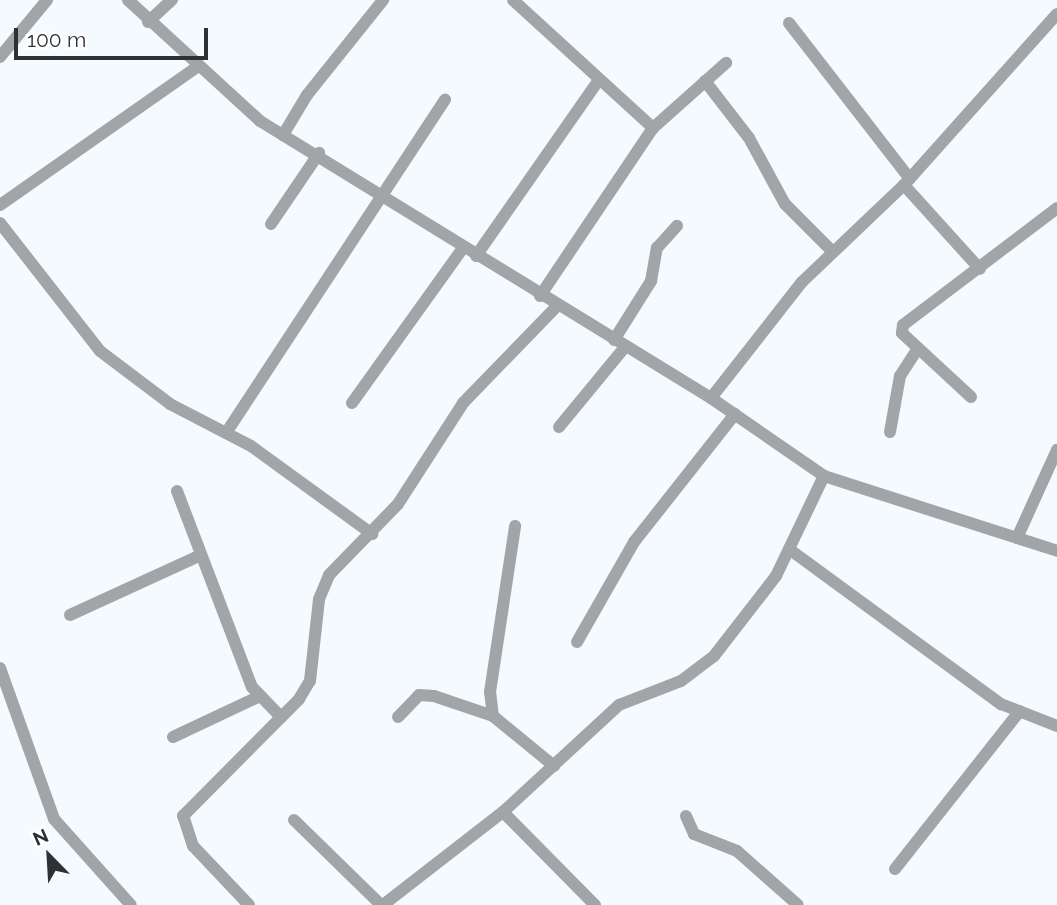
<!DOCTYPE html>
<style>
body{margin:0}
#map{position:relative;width:1057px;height:905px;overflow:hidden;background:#f5faff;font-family:Raleway,sans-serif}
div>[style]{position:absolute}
.minor>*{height:12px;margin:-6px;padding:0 6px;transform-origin:6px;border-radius:6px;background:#a2a5a8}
span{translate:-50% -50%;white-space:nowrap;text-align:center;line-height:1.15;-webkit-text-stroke:7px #fff;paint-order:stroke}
.north{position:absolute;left:14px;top:821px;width:70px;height:70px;-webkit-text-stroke:5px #fff;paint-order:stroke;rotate:336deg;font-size:19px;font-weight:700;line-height:28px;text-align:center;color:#2e3134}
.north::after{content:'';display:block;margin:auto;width:24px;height:32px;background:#2e3134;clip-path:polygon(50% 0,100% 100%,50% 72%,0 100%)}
.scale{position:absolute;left:14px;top:28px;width:194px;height:32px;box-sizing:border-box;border:4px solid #2e3134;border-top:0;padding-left:9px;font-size:21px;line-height:24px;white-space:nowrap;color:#2e3134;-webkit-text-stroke:5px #fff;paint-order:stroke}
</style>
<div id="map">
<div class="minor">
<i style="left:128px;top:0;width:179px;rotate:42.5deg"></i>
<i style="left:260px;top:121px;width:529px;rotate:31.56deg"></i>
<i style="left:711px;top:398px;width:137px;rotate:34.6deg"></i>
<i style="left:824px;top:476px;width:245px;rotate:17.8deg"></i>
<i style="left:513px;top:0;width:190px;rotate:42.4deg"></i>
<i style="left:148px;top:22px;width:33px;rotate:-43deg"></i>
<i style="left:789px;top:23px;width:197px;rotate:52.2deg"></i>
<i style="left:0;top:57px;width:74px;rotate:-50.5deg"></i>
<i style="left:705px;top:81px;width:72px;rotate:52.3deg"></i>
<i style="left:749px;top:138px;width:75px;rotate:61.4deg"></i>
<i style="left:785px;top:204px;width:66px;rotate:45deg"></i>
<i style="left:283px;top:135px;width:47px;rotate:-59deg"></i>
<i style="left:307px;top:95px;width:122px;rotate:-51.3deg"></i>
<i style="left:904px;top:185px;width:113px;rotate:47.9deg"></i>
<i style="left:0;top:205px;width:239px;rotate:-35deg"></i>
<i style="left:0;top:223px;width:162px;rotate:52deg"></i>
<i style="left:100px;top:351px;width:88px;rotate:37.1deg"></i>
<i style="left:170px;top:404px;width:91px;rotate:27.4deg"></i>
<i style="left:251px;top:446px;width:150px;rotate:36deg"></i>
<i style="left:271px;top:224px;width:86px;rotate:-55.9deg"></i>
<i style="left:476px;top:256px;width:215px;rotate:-55.1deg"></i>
<i style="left:540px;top:296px;width:202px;rotate:-56.1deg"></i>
<i style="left:653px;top:128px;width:98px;rotate:-41.7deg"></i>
<i style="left:614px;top:340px;width:70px;rotate:-57.9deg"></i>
<i style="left:651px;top:281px;width:34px;rotate:-80deg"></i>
<i style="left:657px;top:248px;width:30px;rotate:-48deg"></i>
<i style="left:971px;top:397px;width:94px;rotate:-137.2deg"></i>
<i style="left:902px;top:333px;width:8px;rotate:-83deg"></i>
<i style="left:903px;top:325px;width:193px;rotate:-37.2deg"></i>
<i style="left:711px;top:398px;width:147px;rotate:-51.9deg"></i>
<i style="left:802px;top:282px;width:141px;rotate:-43.6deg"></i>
<i style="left:904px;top:185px;width:229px;rotate:-48.2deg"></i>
<i style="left:352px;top:403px;width:191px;rotate:-54.4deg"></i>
<i style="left:559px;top:427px;width:104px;rotate:-50.5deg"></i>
<i style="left:890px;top:432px;width:57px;rotate:-79.9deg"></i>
<i style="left:900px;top:376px;width:33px;rotate:-57deg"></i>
<i style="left:226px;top:433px;width:399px;rotate:-56.7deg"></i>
<i style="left:177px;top:491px;width:210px;rotate:69.1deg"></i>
<i style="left:252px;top:687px;width:42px;rotate:46deg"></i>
<i style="left:1017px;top:538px;width:97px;rotate:-65.6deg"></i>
<i style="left:789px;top:549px;width:263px;rotate:36.2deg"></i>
<i style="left:1001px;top:704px;width:60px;rotate:21.4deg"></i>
<i style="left:70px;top:615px;width:144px;rotate:-24.6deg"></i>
<i style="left:577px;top:642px;width:115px;rotate:-60.3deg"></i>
<i style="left:634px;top:542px;width:163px;rotate:-51.7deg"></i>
<i style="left:0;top:668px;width:160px;rotate:70.3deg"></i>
<i style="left:54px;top:819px;width:115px;rotate:48.2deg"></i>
<i style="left:493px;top:716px;width:24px;rotate:-97deg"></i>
<i style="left:490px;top:692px;width:168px;rotate:-81.4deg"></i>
<i style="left:398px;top:717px;width:30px;rotate:-46deg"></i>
<i style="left:419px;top:695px;width:15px;rotate:4deg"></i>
<i style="left:434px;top:696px;width:62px;rotate:18.7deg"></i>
<i style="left:493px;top:716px;width:79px;rotate:39.3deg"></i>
<i style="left:173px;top:737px;width:94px;rotate:-25.2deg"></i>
<i style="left:503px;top:812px;width:131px;rotate:45.3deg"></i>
<i style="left:686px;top:816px;width:20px;rotate:66deg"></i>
<i style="left:694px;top:834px;width:46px;rotate:21.6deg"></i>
<i style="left:737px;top:851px;width:81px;rotate:41.5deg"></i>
<i style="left:294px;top:820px;width:122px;rotate:44.3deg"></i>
<i style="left:895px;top:869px;width:201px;rotate:-51.7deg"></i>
<i style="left:249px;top:905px;width:81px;rotate:-133.5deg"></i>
<i style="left:193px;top:846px;width:32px;rotate:-108deg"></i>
<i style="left:183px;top:816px;width:165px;rotate:-45.2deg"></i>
<i style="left:299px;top:699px;width:21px;rotate:-59deg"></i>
<i style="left:310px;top:681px;width:82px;rotate:-83.7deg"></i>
<i style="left:319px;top:599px;width:26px;rotate:-67deg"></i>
<i style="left:329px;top:575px;width:99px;rotate:-45.8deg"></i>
<i style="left:398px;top:504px;width:120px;rotate:-57.2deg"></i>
<i style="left:463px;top:403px;width:135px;rotate:-45.9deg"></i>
<i style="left:383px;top:905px;width:152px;rotate:-37.8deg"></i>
<i style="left:503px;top:812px;width:158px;rotate:-42.7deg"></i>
<i style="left:619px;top:705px;width:66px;rotate:-21.2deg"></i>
<i style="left:681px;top:681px;width:41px;rotate:-37.1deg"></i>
<i style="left:714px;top:656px;width:101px;rotate:-52.2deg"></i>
<i style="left:776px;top:576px;width:111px;rotate:-64.4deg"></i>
</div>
<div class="north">N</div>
<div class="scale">100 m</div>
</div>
